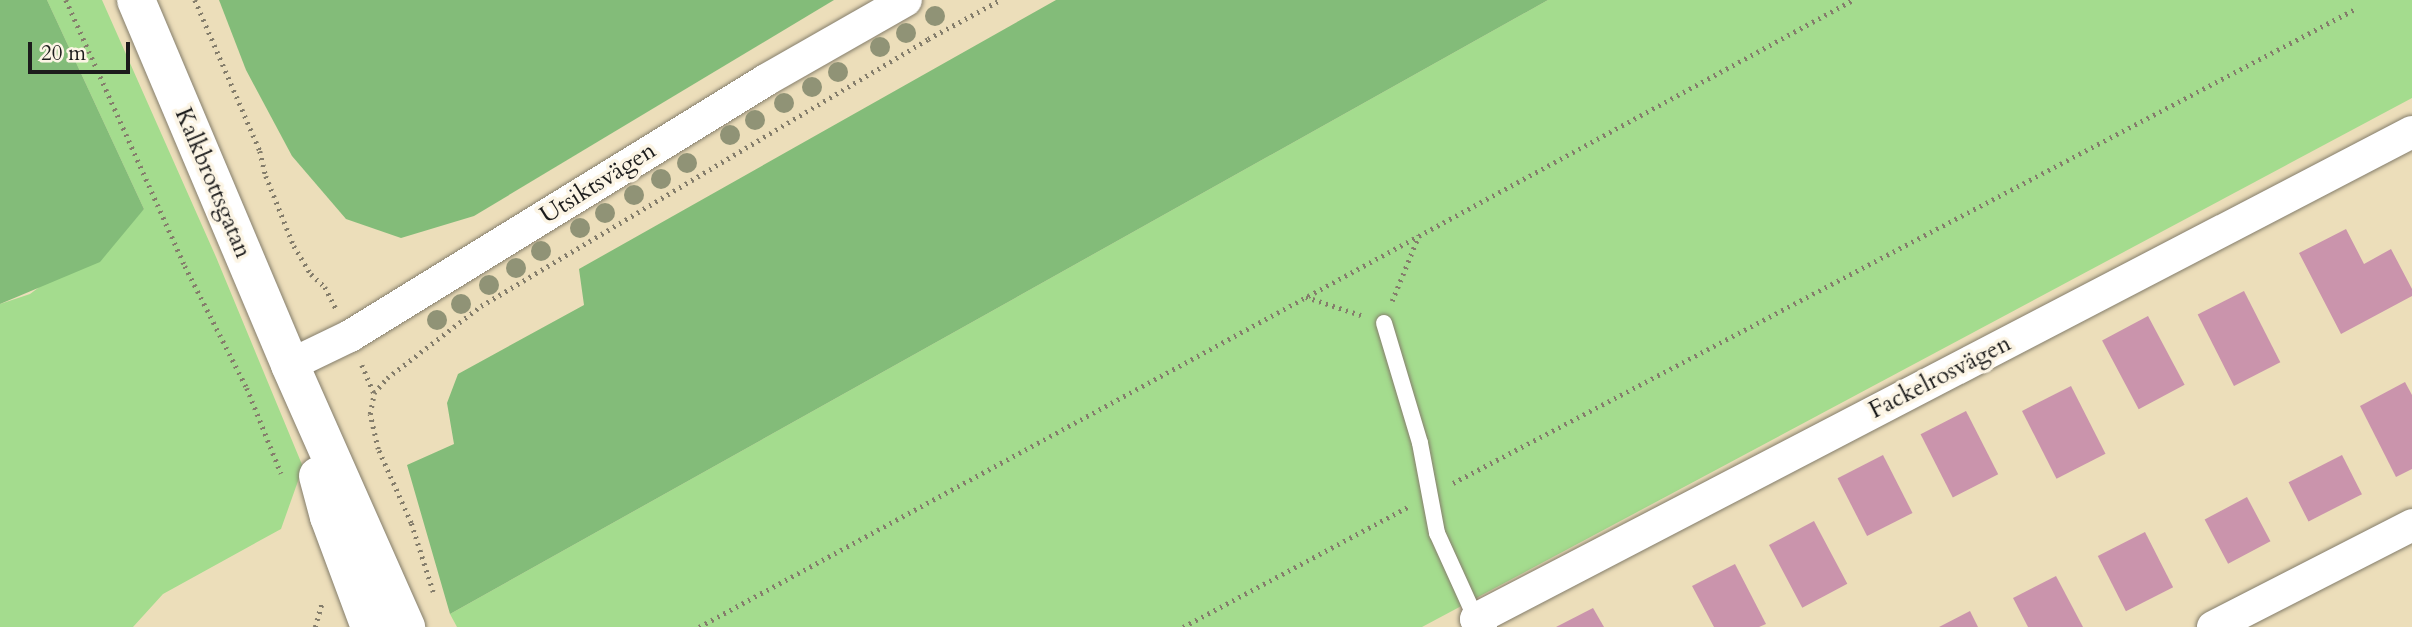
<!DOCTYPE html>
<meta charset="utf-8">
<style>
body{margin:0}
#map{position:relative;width:2412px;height:627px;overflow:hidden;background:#ecdeba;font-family:Cardo,serif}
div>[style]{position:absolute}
.green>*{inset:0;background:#a4dc8e}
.forest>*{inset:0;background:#83bc79}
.building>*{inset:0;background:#ca94ac;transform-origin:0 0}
.path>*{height:4.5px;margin-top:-2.25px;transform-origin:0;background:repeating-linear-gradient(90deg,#847d6b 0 2px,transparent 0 7px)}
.roads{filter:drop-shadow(0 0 2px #847d6b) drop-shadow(0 0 2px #847d6b)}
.lane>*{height:16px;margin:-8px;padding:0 8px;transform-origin:8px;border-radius:8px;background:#fff}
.street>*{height:32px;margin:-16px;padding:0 16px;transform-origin:16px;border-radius:16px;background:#fff}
.secondary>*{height:38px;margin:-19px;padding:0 19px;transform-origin:19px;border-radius:19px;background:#fff}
.trees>*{width:20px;height:20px;margin:-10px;border-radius:50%;background:#909376}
span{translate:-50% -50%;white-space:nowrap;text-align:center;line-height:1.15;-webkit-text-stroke:7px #fcf5e5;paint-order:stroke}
.street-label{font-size:24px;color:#1c1c1c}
.scale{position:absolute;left:28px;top:42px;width:102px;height:32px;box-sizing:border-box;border:4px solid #1c1c1c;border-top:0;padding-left:9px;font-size:21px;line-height:24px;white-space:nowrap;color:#1c1c1c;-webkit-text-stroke:5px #fcf5e5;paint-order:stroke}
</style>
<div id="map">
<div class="green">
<i style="clip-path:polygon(47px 0,102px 0,216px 257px,303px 467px,281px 529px,163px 594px,133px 627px,0 627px,0 304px,30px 294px,144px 209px)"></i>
<i style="clip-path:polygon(1548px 0,2412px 0,2412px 98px,1422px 627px,457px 627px,450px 614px)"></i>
</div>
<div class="forest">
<i style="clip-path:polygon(0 0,47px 0,144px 209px,100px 262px,0 304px)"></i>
<i style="clip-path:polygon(219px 0,834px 0,474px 216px,401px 238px,346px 219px,292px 156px,246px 70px)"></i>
<i style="clip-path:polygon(1056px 0,1548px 0,450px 614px,407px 465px,454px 444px,447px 403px,458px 374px,584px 305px,579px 269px)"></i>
</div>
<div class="building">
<i style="clip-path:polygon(2346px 229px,2364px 264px,2391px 249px,2412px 289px,2412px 296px,2341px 334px,2299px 253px)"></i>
<i style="left:2244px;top:291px;width:80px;height:52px;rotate:63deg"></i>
<i style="left:2148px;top:316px;width:78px;height:52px;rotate:62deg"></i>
<i style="clip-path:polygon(2405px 382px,2412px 395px,2412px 469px,2396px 477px,2360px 406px)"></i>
<i style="left:2071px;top:386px;width:76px;height:55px;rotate:63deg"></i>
<i style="left:1966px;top:411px;width:71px;height:51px;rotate:63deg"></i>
<i style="left:1883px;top:455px;width:65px;height:51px;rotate:63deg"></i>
<i style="left:2342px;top:455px;width:44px;height:60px;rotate:63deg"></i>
<i style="left:2247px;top:497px;width:50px;height:48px;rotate:62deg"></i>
<i style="left:1814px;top:521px;width:71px;height:51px;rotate:62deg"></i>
<i style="left:2145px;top:532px;width:62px;height:53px;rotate:63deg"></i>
<i style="clip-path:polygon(1735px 564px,1766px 624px,1759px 627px,1714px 627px,1692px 586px)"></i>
<i style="clip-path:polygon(2056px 576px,2083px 627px,2028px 627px,2013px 598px)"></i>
<i style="clip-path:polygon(1593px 608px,1604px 627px,1556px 627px)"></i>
<i style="clip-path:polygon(1970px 611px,1978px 627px,1939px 627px)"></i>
</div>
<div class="path">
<i style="left:66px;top:0;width:291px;rotate:65.9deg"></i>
<i style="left:185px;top:266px;width:137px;rotate:63.1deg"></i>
<i style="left:247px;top:388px;width:92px;rotate:68.2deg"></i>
<i style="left:195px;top:0;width:164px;rotate:66.7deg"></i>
<i style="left:260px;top:151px;width:26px;rotate:77deg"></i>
<i style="left:266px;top:176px;width:75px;rotate:68.2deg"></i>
<i style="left:294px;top:246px;width:33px;rotate:59deg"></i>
<i style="left:311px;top:274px;width:19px;rotate:43deg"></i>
<i style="left:325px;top:287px;width:25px;rotate:63deg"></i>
<i style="left:1306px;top:297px;width:58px;rotate:18.1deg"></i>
<i style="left:1392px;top:301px;width:71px;rotate:-67.8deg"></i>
<i style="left:362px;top:365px;width:30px;rotate:67deg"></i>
<i style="left:1453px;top:483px;width:1019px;rotate:-27.72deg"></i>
<i style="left:433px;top:592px;width:72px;rotate:-107.7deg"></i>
<i style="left:411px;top:523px;width:81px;rotate:-114deg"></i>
<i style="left:378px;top:449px;width:36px;rotate:-103deg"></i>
<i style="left:370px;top:414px;width:21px;rotate:-79deg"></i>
<i style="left:374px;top:393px;width:20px;rotate:-49deg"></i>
<i style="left:387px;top:378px;width:118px;rotate:-37.5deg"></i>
<i style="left:481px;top:306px;width:521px;rotate:-30.85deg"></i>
<i style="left:928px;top:39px;width:82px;rotate:-28.4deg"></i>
<i style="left:315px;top:627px;width:25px;rotate:-74deg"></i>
<i style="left:699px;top:627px;width:1313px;rotate:-28.52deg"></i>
<i style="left:1183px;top:627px;width:255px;rotate:-28.1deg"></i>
</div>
<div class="roads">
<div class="lane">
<i style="left:1384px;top:323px;width:125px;rotate:73.3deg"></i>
<i style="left:1420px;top:443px;width:92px;rotate:79.3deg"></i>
<i style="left:1437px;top:533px;width:94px;rotate:65.6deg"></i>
</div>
<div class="street">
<i style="left:290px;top:365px;width:67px;rotate:-25.8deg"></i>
<i style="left:350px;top:336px;width:488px;rotate:-31.6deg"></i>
<i style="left:766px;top:80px;width:161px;rotate:-29.7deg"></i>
<i style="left:1481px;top:627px;width:9px;rotate:-122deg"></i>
<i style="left:1476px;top:619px;width:1055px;rotate:-27.49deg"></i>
<i style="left:2213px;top:627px;width:224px;rotate:-27.1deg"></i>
</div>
<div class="secondary">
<i style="left:136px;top:0;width:396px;rotate:67.1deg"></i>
<i style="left:290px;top:365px;width:287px;rotate:66.1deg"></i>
<i style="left:318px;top:476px;width:42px;rotate:75deg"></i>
<i style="left:329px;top:517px;width:117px;rotate:69.6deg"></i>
</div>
</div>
<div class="trees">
<i style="left:935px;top:16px"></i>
<i style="left:906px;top:33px"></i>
<i style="left:880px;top:47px"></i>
<i style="left:838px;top:72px"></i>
<i style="left:812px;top:87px"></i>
<i style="left:784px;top:103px"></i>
<i style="left:755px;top:120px"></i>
<i style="left:730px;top:135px"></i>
<i style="left:687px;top:163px"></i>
<i style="left:661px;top:179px"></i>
<i style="left:634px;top:195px"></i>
<i style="left:605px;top:213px"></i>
<i style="left:580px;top:228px"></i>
<i style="left:541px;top:251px"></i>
<i style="left:516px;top:268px"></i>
<i style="left:489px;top:285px"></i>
<i style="left:461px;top:304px"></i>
<i style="left:437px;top:320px"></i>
</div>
<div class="street-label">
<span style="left:213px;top:183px;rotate:67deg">Kalkbrottsgatan</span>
<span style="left:598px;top:183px;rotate:-32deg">Utsiktsvägen</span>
<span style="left:1940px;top:377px;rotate:-27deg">Fackelrosvägen</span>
</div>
<div class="scale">20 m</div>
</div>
